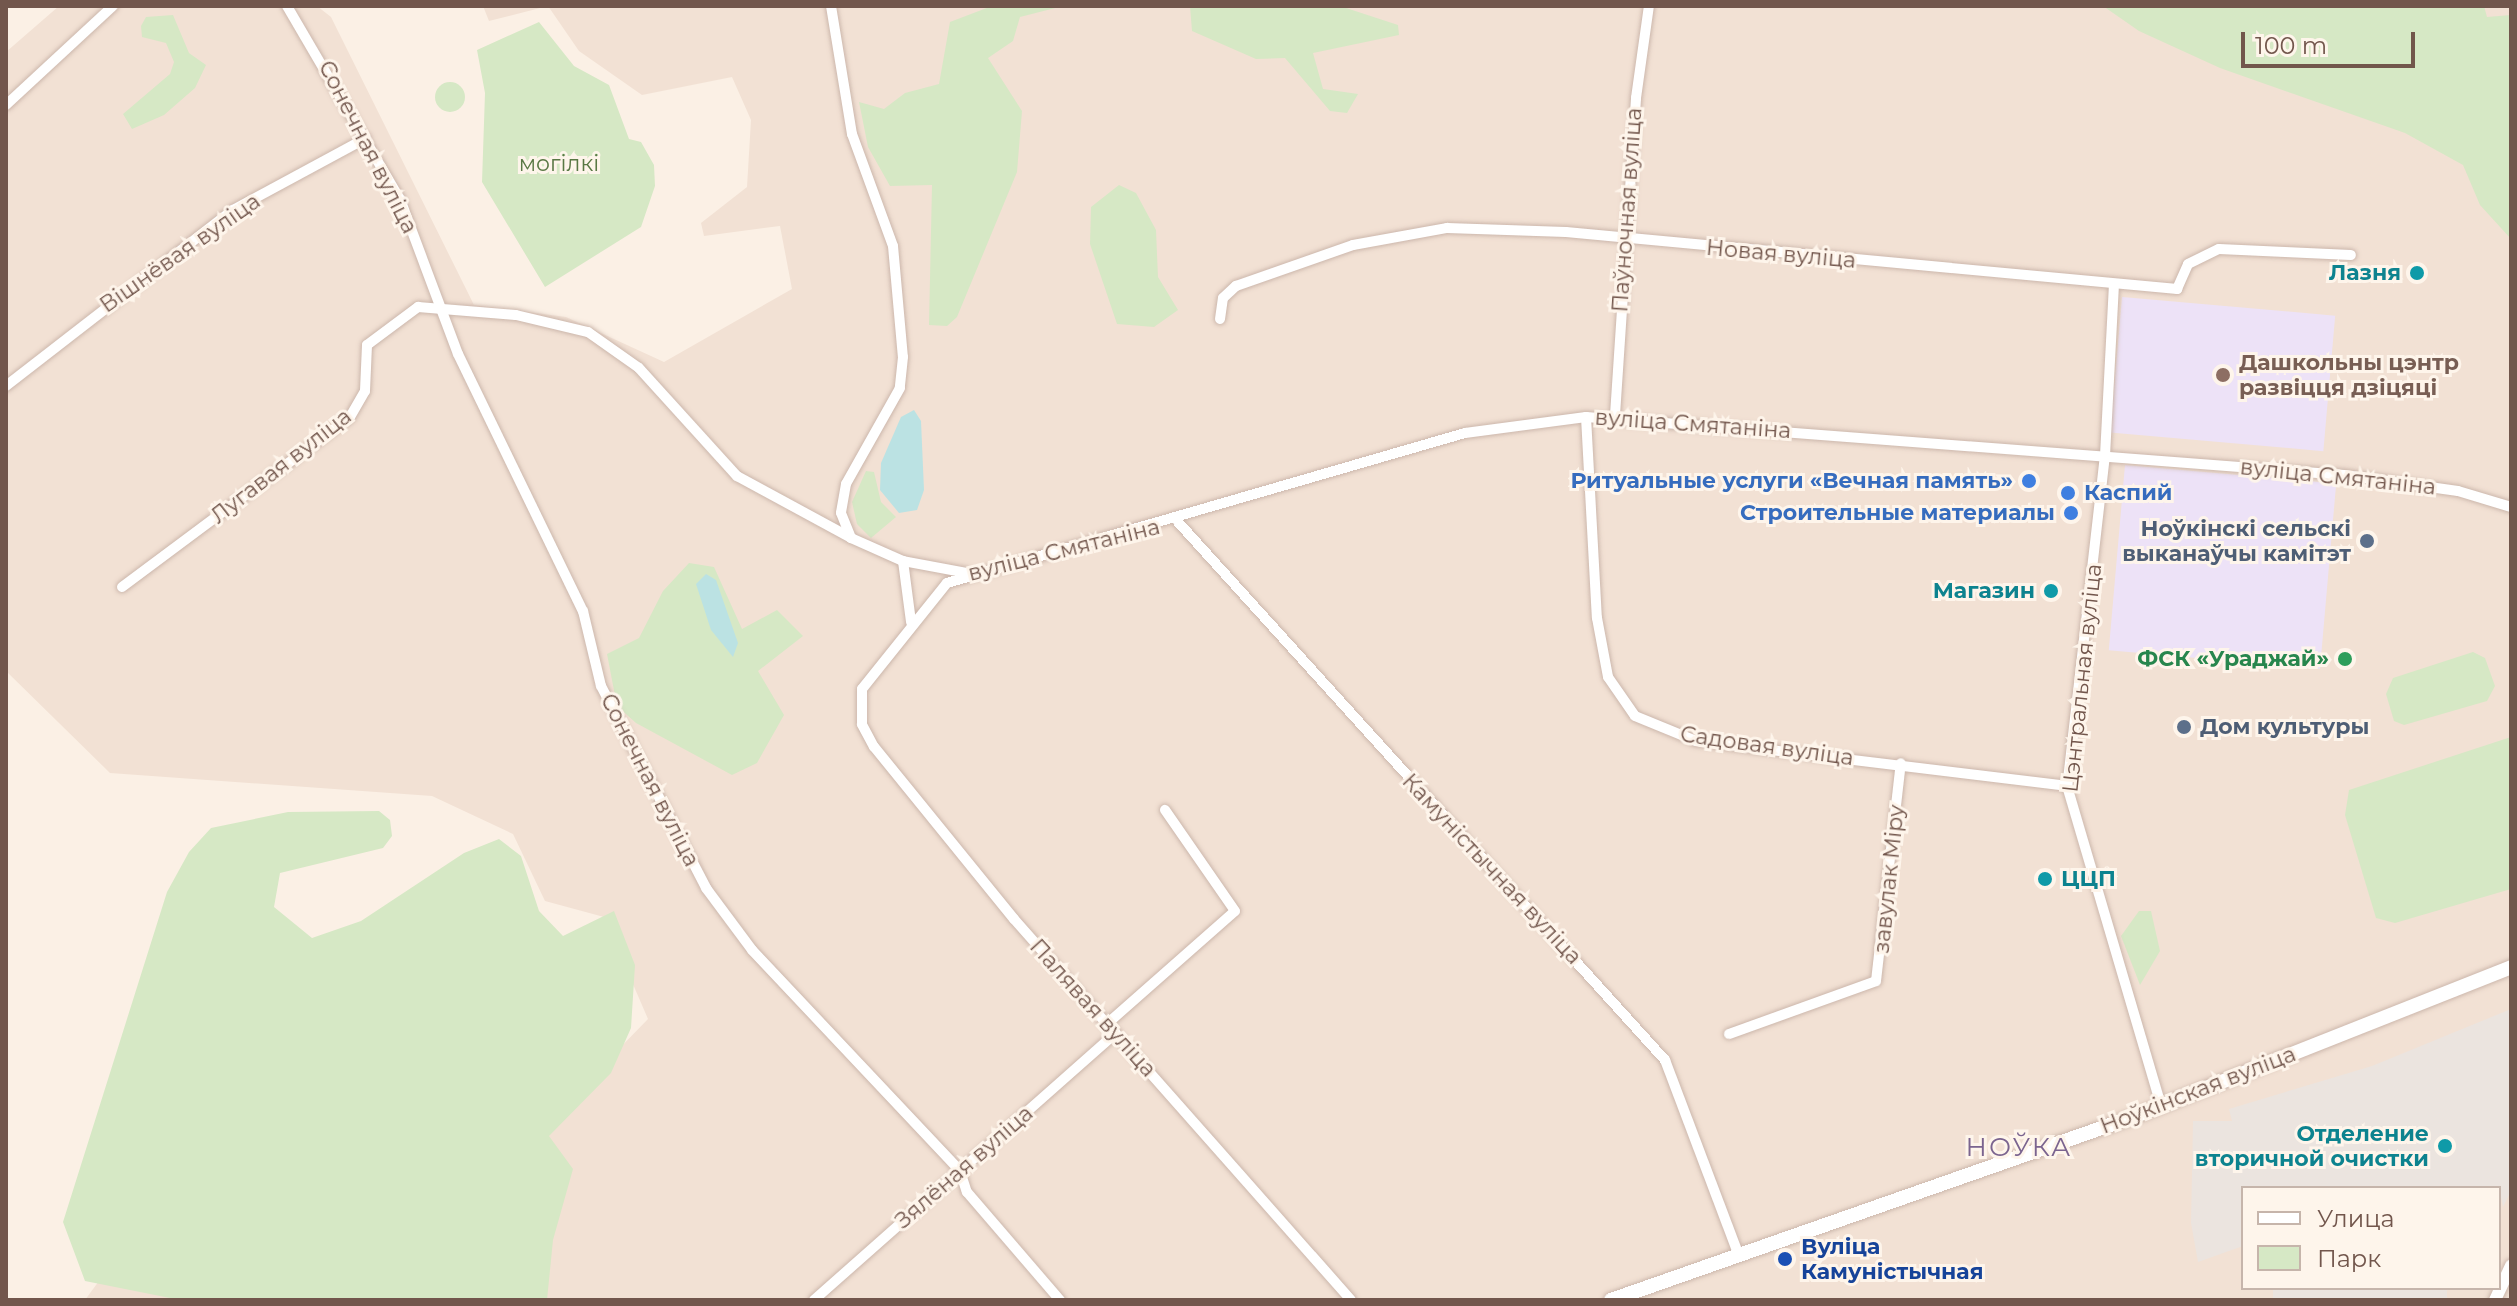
<!DOCTYPE html>
<meta charset="utf-8">
<style>
body{margin:0}
#map{position:relative;width:2517px;height:1306px;overflow:hidden;background:#fbf0e5;font-family:Montserrat,sans-serif}
div>[style]{position:absolute}
.residential>*{inset:0;background:#f2e1d4}
.industrial>*{inset:0;background:#ebe4df;transform-origin:0 0}
.education>*{inset:0;background:#ede2f7;transform-origin:0 0}
.green>*{inset:0;background:#d6e8c5}
.round{border-radius:50%}
.water>*{inset:0;background:#bbe2e3}
.roads{filter:drop-shadow(0 0 2px #ccb7ac) drop-shadow(0 0 2px #ccb7ac)}
.minor>*{height:10px;margin:-5px;padding:0 5px;transform-origin:5px;border-radius:5px;background:#fff}
.tertiary>*{height:12px;margin:-6px;padding:0 6px;transform-origin:6px;border-radius:6px;background:#fff}
.secondary>*{height:14px;margin:-7px;padding:0 7px;transform-origin:7px;border-radius:7px;background:#fff}
.dots>*{width:22px;height:22px;translate:-50% -50%;box-sizing:border-box;border:4px solid #fef5eb;border-radius:50%}
span{translate:-50% -50%;white-space:nowrap;text-align:center;line-height:1.15;-webkit-text-stroke:6px #fef5eb;paint-order:stroke}
.street-label{font-size:22px;color:#72564c}
.park-label{font-size:22px;color:#597844}
.culture-label{font-size:22px;color:#0d838f;font-weight:700}
.right{translate:-100% -50%;text-align:right}
.left{translate:0 -50%;text-align:left}
.education-label{font-size:22px;color:#785e54;font-weight:700}
.shop-label{font-size:22px;color:#366cbe;font-weight:700}
.service-label{font-size:22px;color:#4e5e75;font-weight:700}
.leisure-label{font-size:22px;color:#27864d;font-weight:700}
.transit-label{font-size:22px;color:#164399;font-weight:700}
.quarter-label{font-size:26px;color:#7b648f;letter-spacing:2px}
.frame{position:absolute;inset:0;border:8px solid #72564c;pointer-events:none}
.legend{position:absolute;left:2241px;top:1186px;width:260px;height:104px;box-sizing:border-box;background:#fef5eb;border:2px solid #c6b5ab;margin:0;padding:10px 14px;list-style:none;font-size:24px;color:#72564c}
.legend li{display:flex;align-items:center;gap:16px;height:40px}
.legend b{width:40px;border:2px solid #c6b5ab}
.scale{position:absolute;left:2241px;top:32px;width:174px;height:36px;box-sizing:border-box;border:4px solid #72564c;border-top:0;padding-left:10px;font-size:24px;line-height:28px;white-space:nowrap;color:#72564c;-webkit-text-stroke:6px #fef5eb;paint-order:stroke}
</style>
<div id="map">
<div class="residential">
<i style="clip-path:polygon(evenodd,59px 6px,317px 6px,331px 17px,474px 305px,566px 317px,664px 362px,792px 289px,780px 226px,704px 236px,701px 223px,747px 187px,751px 120px,732px 77px,642px 95px,579px 51px,548px 6px,489px 21px,483px 6px,2511px 6px,2511px 1300px,481px 1300px,536px 1134px,648px 1019px,604px 917px,545px 901px,513px 834px,432px 796px,110px 773px,6px 671px,6px 52px,59px 6px,2243px 1188px,2499px 1188px,2499px 1288px,2243px 1288px,2243px 1188px)"></i>
<i style="clip-path:polygon(118px 1255px,216px 1300px,85px 1300px)"></i>
</div>
<div class="industrial">
<i style="clip-path:polygon(2511px 1009px,2511px 1191px,2503px 1207px,2499px 1188px,2243px 1188px,2243px 1246px,2198px 1262px,2191px 1223px,2193px 1121px,2232px 1121px,2229px 1109px,2372px 1066px)"></i>
<i style="left:2273px;top:1288px;width:174px;height:13px"></i>
</div>
<div class="education">
<i style="left:2122px;top:297px;width:214px;height:136px;rotate:5deg"></i>
<i style="left:2125px;top:465px;width:212px;height:186px;rotate:5deg"></i>
</div>
<div class="green">
<i style="clip-path:polygon(992px 6px,1063px 6px,1020px 17px,1013px 41px,988px 58px,1022px 111px,1017px 172px,957px 317px,947px 326px,929px 325px,932px 185px,890px 186px,868px 147px,859px 102px,884px 109px,905px 93px,939px 84px,950px 22px)"></i>
<i style="clip-path:polygon(1190px 6px,1340px 6px,1398px 25px,1399px 35px,1313px 53px,1323px 89px,1358px 94px,1347px 113px,1330px 111px,1285px 58px,1256px 59px,1192px 31px)"></i>
<i style="clip-path:polygon(2103px 6px,2484px 6px,2487px 17px,2511px 15px,2511px 239px,2480px 205px,2463px 165px,2405px 133px,2220px 68px,2139px 31px)"></i>
<i style="clip-path:polygon(173px 15px,189px 53px,206px 65px,195px 88px,164px 115px,132px 129px,123px 114px,170px 74px,174px 62px,166px 43px,142px 37px,141px 26px,146px 17px)"></i>
<i style="clip-path:polygon(539px 22px,574px 66px,609px 85px,629px 139px,641px 142px,654px 165px,655px 186px,641px 227px,545px 287px,482px 182px,485px 93px,477px 50px)"></i>
<i class="round" style="left:435px;top:82px;width:30px;height:30px"></i>
<i style="clip-path:polygon(1119px 185px,1136px 193px,1156px 230px,1158px 277px,1178px 310px,1154px 327px,1117px 324px,1090px 244px,1091px 207px)"></i>
<i style="clip-path:polygon(866px 471px,874px 472px,881px 502px,896px 517px,871px 538px,857px 524px,852px 502px)"></i>
<i style="clip-path:polygon(689px 563px,714px 567px,742px 629px,777px 610px,803px 636px,758px 671px,784px 715px,757px 763px,732px 775px,636px 723px,617px 706px,607px 654px,639px 638px,663px 591px)"></i>
<i style="clip-path:polygon(2473px 652px,2485px 658px,2495px 686px,2487px 701px,2404px 725px,2394px 721px,2386px 694px,2393px 678px)"></i>
<i style="clip-path:polygon(2511px 737px,2511px 889px,2395px 923px,2376px 918px,2345px 815px,2349px 790px)"></i>
<i style="clip-path:polygon(379px 811px,390px 820px,392px 836px,383px 848px,280px 873px,274px 907px,312px 938px,361px 921px,464px 853px,499px 839px,521px 856px,539px 911px,563px 936px,614px 911px,635px 965px,631px 1028px,611px 1073px,549px 1136px,573px 1169px,553px 1240px,547px 1300px,180px 1300px,85px 1281px,63px 1222px,167px 892px,189px 852px,211px 828px,288px 812px)"></i>
<i style="clip-path:polygon(2139px 911px,2151px 911px,2160px 951px,2140px 985px,2121px 936px)"></i>
</div>
<div class="water">
<i style="clip-path:polygon(914px 410px,921px 421px,924px 490px,917px 510px,899px 513px,880px 490px,881px 463px,901px 417px)"></i>
<i style="clip-path:polygon(706px 574px,716px 580px,738px 643px,733px 657px,711px 630px,696px 584px)"></i>
</div>
<div class="roads">
<div class="minor">
<i style="left:287px;top:6px;width:224px;rotate:59.7deg"></i>
<i style="left:400px;top:199px;width:165px;rotate:69.5deg"></i>
<i style="left:458px;top:354px;width:286px;rotate:64.1deg"></i>
<i style="left:583px;top:611px;width:77px;rotate:76.5deg"></i>
<i style="left:601px;top:686px;width:228px;rotate:62.5deg"></i>
<i style="left:706px;top:888px;width:77px;rotate:53.4deg"></i>
<i style="left:752px;top:950px;width:303px;rotate:46.7deg"></i>
<i style="left:960px;top:1171px;width:22px;rotate:72deg"></i>
<i style="left:967px;top:1192px;width:143px;rotate:49.3deg"></i>
<i style="left:831px;top:6px;width:130px;rotate:80.7deg"></i>
<i style="left:852px;top:134px;width:119px;rotate:69.9deg"></i>
<i style="left:893px;top:246px;width:111px;rotate:84.9deg"></i>
<i style="left:903px;top:357px;width:31px;rotate:96deg"></i>
<i style="left:900px;top:388px;width:110px;rotate:119.4deg"></i>
<i style="left:846px;top:484px;width:29px;rotate:100deg"></i>
<i style="left:841px;top:513px;width:27px;rotate:68deg"></i>
<i style="left:851px;top:538px;width:57px;rotate:23.9deg"></i>
<i style="left:903px;top:561px;width:62px;rotate:82.5deg"></i>
<i style="left:6px;top:105px;width:146px;rotate:-42.8deg"></i>
<i style="left:2114px;top:284px;width:171px;rotate:93deg"></i>
<i style="left:2105px;top:455px;width:333px;rotate:96.5deg"></i>
<i style="left:2067px;top:786px;width:334px;rotate:73.6deg"></i>
<i style="left:1220px;top:319px;width:21px;rotate:-82deg"></i>
<i style="left:1223px;top:298px;width:18px;rotate:-43deg"></i>
<i style="left:1236px;top:286px;width:124px;rotate:-19.3deg"></i>
<i style="left:1353px;top:245px;width:96px;rotate:-10.3deg"></i>
<i style="left:1447px;top:228px;width:119px;rotate:1.9deg"></i>
<i style="left:1566px;top:232px;width:614px;rotate:5.33deg"></i>
<i style="left:2177px;top:289px;width:27px;rotate:-66deg"></i>
<i style="left:2188px;top:264px;width:34px;rotate:-26deg"></i>
<i style="left:2219px;top:249px;width:132px;rotate:2.6deg"></i>
<i style="left:6px;top:386px;width:287px;rotate:-37.8deg"></i>
<i style="left:233px;top:210px;width:151px;rotate:-28.4deg"></i>
<i style="left:1615px;top:415px;width:318px;rotate:-86.2deg"></i>
<i style="left:1636px;top:98px;width:93px;rotate:-82deg"></i>
<i style="left:1586px;top:417px;width:201px;rotate:86.9deg"></i>
<i style="left:1597px;top:618px;width:60px;rotate:79.4deg"></i>
<i style="left:1608px;top:677px;width:47px;rotate:55.3deg"></i>
<i style="left:1635px;top:716px;width:66px;rotate:22.3deg"></i>
<i style="left:1696px;top:741px;width:374px;rotate:6.9deg"></i>
<i style="left:1178px;top:522px;width:726px;rotate:47.85deg"></i>
<i style="left:1665px;top:1060px;width:210px;rotate:69.3deg"></i>
<i style="left:903px;top:561px;width:65px;rotate:10.6deg"></i>
<i style="left:122px;top:587px;width:284px;rotate:-36.7deg"></i>
<i style="left:350px;top:417px;width:30px;rotate:-60deg"></i>
<i style="left:365px;top:391px;width:46px;rotate:-87.5deg"></i>
<i style="left:367px;top:345px;width:64px;rotate:-36.7deg"></i>
<i style="left:418px;top:307px;width:98px;rotate:4.7deg"></i>
<i style="left:516px;top:315px;width:74px;rotate:13.3deg"></i>
<i style="left:588px;top:332px;width:62px;rotate:35.2deg"></i>
<i style="left:639px;top:368px;width:146px;rotate:47.8deg"></i>
<i style="left:737px;top:476px;width:130px;rotate:28.5deg"></i>
<i style="left:1108px;top:1023px;width:169px;rotate:-41.4deg"></i>
<i style="left:1235px;top:911px;width:123px;rotate:-124.7deg"></i>
<i style="left:1729px;top:1034px;width:156px;rotate:-19.8deg"></i>
<i style="left:1876px;top:981px;width:219px;rotate:-83.5deg"></i>
<i style="left:814px;top:1300px;width:403px;rotate:-41.5deg"></i>
<i style="left:1351px;top:1300px;width:509px;rotate:-131.49deg"></i>
<i style="left:1014px;top:919px;width:222px;rotate:-129.1deg"></i>
<i style="left:874px;top:747px;width:26px;rotate:-118deg"></i>
<i style="left:862px;top:724px;width:35px;rotate:-90deg"></i>
<i style="left:862px;top:689px;width:136px;rotate:-51.3deg"></i>
<i style="left:947px;top:583px;width:539px;rotate:-16.15deg"></i>
<i style="left:1465px;top:433px;width:122px;rotate:-7.5deg"></i>
<i style="left:1586px;top:417px;width:760px;rotate:4.38deg"></i>
<i style="left:2344px;top:475px;width:115px;rotate:8deg"></i>
<i style="left:2458px;top:491px;width:55px;rotate:16.8deg"></i>
</div>
<div class="tertiary">
<i style="left:2495px;top:1300px;width:38px;rotate:-65deg"></i>
</div>
<div class="secondary">
<i style="left:1611px;top:1300px;width:553px;rotate:-19.32deg"></i>
<i style="left:2133px;top:1117px;width:407px;rotate:-21.6deg"></i>
</div>
</div>
<div class="dots">
<i style="left:2417px;top:273px;background:#0f9aa8"></i>
<i style="left:2223px;top:375px;background:#8d6e63"></i>
<i style="left:2029px;top:481px;background:#3f7fe0"></i>
<i style="left:2068px;top:493px;background:#3f7fe0"></i>
<i style="left:2071px;top:513px;background:#3f7fe0"></i>
<i style="left:2367px;top:541px;background:#5c6f8a"></i>
<i style="left:2051px;top:591px;background:#0f9aa8"></i>
<i style="left:2345px;top:659px;background:#2e9e5b"></i>
<i style="left:2184px;top:727px;background:#5c6f8a"></i>
<i style="left:2045px;top:879px;background:#0f9aa8"></i>
<i style="left:2445px;top:1146px;background:#0f9aa8"></i>
<i style="left:1785px;top:1259px;background:#1a4fb4"></i>
</div>
<div class="street-label">
<span style="left:368px;top:147px;rotate:63deg">Сонечная вуліца</span>
<span style="left:1627px;top:210px;rotate:-86deg">Паўночная вуліца</span>
<span style="left:180px;top:253px;rotate:-35deg">Вішнёвая вуліца</span>
<span style="left:1781px;top:254px;rotate:5deg">Новая вуліца</span>
<span style="left:1693px;top:424px;rotate:4deg">вуліца Смятаніна</span>
<span style="left:281px;top:466px;rotate:-38deg">Лугавая вуліца</span>
<span style="left:2338px;top:477px;rotate:6deg">вуліца Смятаніна</span>
<span style="left:1064px;top:550px;rotate:-14deg">вуліца Смятаніна</span>
<span style="left:2082px;top:678px;rotate:-84deg">Цэнтральная вуліца</span>
<span style="left:1767px;top:746px;rotate:8deg">Садовая вуліца</span>
<span style="left:650px;top:780px;rotate:63deg">Сонечная вуліца</span>
<span style="left:1492px;top:869px;rotate:47deg">Камуністычная вуліца</span>
<span style="left:1889px;top:879px;rotate:-84deg">завулак Міру</span>
<span style="left:1093px;top:1008px;rotate:48deg">Палявая вуліца</span>
<span style="left:2198px;top:1090px;rotate:-21deg">Ноўкінская вуліца</span>
<span style="left:964px;top:1167px;rotate:-41deg">Зялёная вуліца</span>
</div>
<div class="park-label">
<span style="left:559px;top:164px">могілкі</span>
</div>
<div class="culture-label">
<span class="right" style="left:2401px;top:273px">Лазня</span>
<span class="right" style="left:2035px;top:591px">Магазин</span>
<span class="left" style="left:2061px;top:879px">ЦЦП</span>
<span class="right" style="left:2429px;top:1146px">Отделение<br>вторичной очистки</span>
</div>
<div class="education-label">
<span class="left" style="left:2239px;top:375px">Дашкольны цэнтр<br>развіцця дзіцяці</span>
</div>
<div class="shop-label">
<span class="right" style="left:2013px;top:481px">Ритуальные услуги «Вечная память»</span>
<span class="left" style="left:2084px;top:493px">Каспий</span>
<span class="right" style="left:2055px;top:513px">Строительные материалы</span>
</div>
<div class="service-label">
<span class="right" style="left:2351px;top:541px">Ноўкінскі сельскі<br>выканаўчы камітэт</span>
<span class="left" style="left:2200px;top:727px">Дом культуры</span>
</div>
<div class="leisure-label">
<span class="right" style="left:2329px;top:659px">ФСК «Ураджай»</span>
</div>
<div class="transit-label">
<span class="left" style="left:1801px;top:1259px">Вуліца<br>Камуністычная</span>
</div>
<div class="quarter-label">
<span style="left:2019px;top:1148px">НОЎКА</span>
</div>
<div class="frame"></div>
<ul class="legend">
<li><b style="height:10px;background:#fff"></b>Улица</li>
<li><b style="height:22px;background:#d6e8c5"></b>Парк</li>
</ul>
<div class="scale">100 m</div>
</div>
